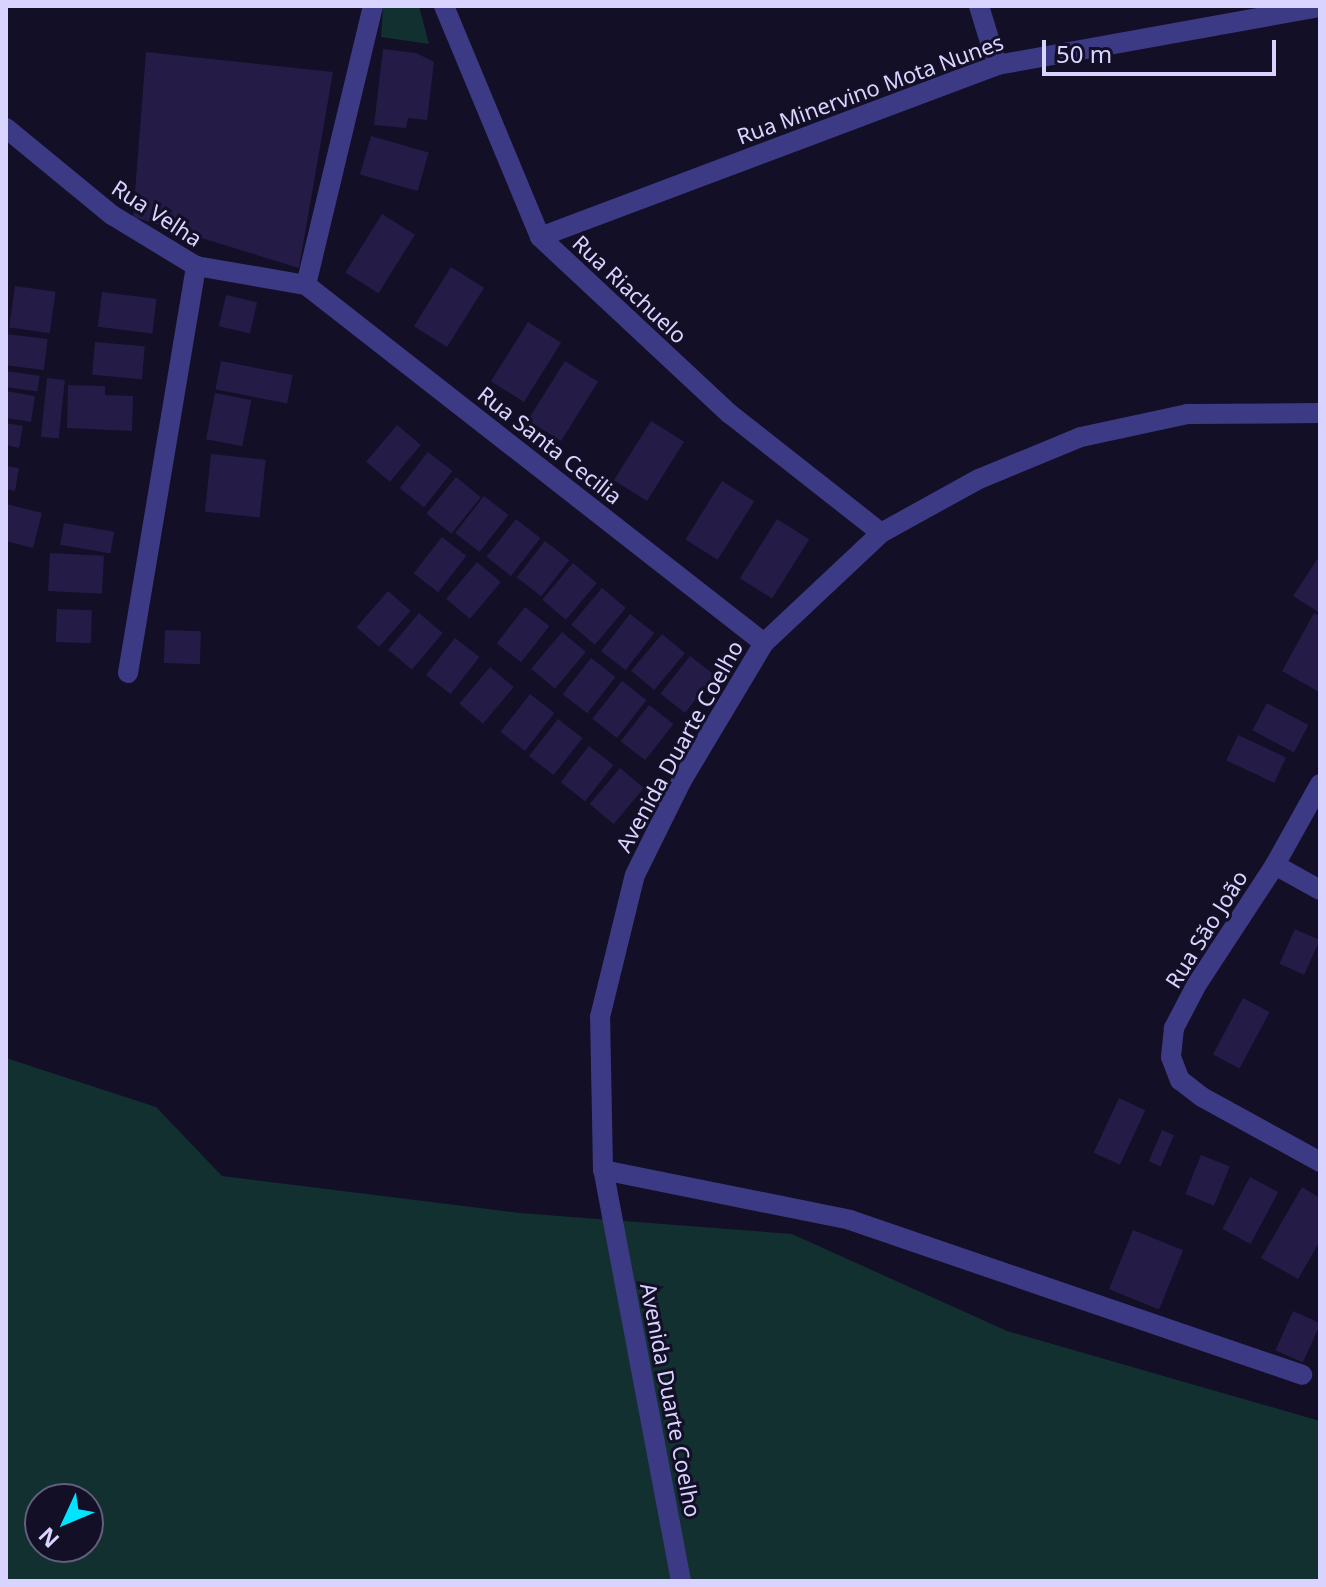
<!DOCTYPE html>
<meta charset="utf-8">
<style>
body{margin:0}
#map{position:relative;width:1326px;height:1587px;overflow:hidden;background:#130f26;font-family:"Noto Sans",sans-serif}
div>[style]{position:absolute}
.green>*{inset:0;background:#12302f}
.building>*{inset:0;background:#241b47;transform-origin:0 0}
.minor>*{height:20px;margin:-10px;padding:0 10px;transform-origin:10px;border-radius:10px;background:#3d3a85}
span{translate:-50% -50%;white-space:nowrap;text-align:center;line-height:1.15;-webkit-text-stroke:6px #130f26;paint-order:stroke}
.street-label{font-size:22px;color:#d9d4ff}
.frame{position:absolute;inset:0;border:8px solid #d9d4ff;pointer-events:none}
.north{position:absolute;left:24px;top:1483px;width:80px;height:80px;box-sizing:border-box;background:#130f26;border:2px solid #625e7d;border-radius:50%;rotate:226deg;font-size:22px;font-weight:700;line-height:32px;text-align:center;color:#d9d4ff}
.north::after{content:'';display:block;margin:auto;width:28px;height:36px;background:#00e5ff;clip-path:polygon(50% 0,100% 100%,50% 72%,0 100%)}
.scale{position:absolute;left:1042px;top:40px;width:234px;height:36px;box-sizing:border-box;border:4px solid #d9d4ff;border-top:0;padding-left:10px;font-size:24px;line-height:28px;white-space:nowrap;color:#d9d4ff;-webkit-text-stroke:6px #130f26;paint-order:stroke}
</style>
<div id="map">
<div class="green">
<i style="clip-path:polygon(383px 6px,419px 6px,429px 44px,381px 37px)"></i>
<i style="clip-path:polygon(evenodd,6px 1058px,156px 1107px,222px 1176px,520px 1213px,792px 1234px,1007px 1331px,1320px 1421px,1320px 1581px,6px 1581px,6px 1058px,40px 1499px,88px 1499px,88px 1547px,40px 1547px,40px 1499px)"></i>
</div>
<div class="building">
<i style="clip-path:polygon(383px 49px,416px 53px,434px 62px,427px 120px,408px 118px,406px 128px,374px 125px)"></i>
<i style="clip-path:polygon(146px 52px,333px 72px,299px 268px,133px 217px)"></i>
<i style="left:371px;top:136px;width:60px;height:40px;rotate:16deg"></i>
<i style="left:382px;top:214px;width:39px;height:69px;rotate:32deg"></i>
<i style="left:451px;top:267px;width:39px;height:70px;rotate:32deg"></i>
<i style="left:15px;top:286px;width:41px;height:42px;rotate:8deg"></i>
<i style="left:102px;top:292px;width:55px;height:35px;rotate:7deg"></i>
<i style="left:226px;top:295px;width:32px;height:32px;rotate:13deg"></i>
<i style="left:528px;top:322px;width:39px;height:70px;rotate:32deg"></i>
<i style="left:6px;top:334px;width:42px;height:31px;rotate:7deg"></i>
<i style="left:95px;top:342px;width:50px;height:33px;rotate:5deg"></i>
<i style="left:221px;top:361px;width:73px;height:29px;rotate:11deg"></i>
<i style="left:565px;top:361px;width:39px;height:70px;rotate:32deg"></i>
<i style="left:6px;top:371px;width:34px;height:16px;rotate:8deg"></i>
<i style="left:47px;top:378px;width:18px;height:59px;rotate:6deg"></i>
<i style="clip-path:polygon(68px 385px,105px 386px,105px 395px,133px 396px,132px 431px,67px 428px)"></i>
<i style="clip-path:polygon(6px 391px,35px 396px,31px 422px,6px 418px)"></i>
<i style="left:215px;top:393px;width:37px;height:47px;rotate:11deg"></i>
<i style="left:651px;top:421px;width:39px;height:70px;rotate:32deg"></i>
<i style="clip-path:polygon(6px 423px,23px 426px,19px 448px,6px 445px)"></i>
<i style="left:397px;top:425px;width:31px;height:48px;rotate:40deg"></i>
<i style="left:428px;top:452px;width:31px;height:46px;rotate:38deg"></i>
<i style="left:211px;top:454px;width:55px;height:58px;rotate:6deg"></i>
<i style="clip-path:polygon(6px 466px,19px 468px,15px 491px,6px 489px)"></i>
<i style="left:456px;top:477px;width:32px;height:47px;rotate:39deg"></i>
<i style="left:722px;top:481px;width:38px;height:69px;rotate:32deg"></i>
<i style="left:484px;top:496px;width:31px;height:47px;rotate:38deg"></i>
<i style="clip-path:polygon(6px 504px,42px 513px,33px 548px,6px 541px)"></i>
<i style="left:516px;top:519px;width:31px;height:48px;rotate:38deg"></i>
<i style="left:777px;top:519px;width:38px;height:70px;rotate:32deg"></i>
<i style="left:64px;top:523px;width:51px;height:22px;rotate:10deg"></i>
<i style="left:442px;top:537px;width:31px;height:46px;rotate:38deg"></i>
<i style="left:545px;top:541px;width:31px;height:46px;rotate:38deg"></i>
<i style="left:50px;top:553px;width:54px;height:38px;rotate:3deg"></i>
<i style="clip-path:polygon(1320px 555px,1320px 613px,1293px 596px)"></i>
<i style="left:477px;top:562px;width:31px;height:48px;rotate:40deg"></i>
<i style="left:573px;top:563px;width:31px;height:48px;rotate:40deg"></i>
<i style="left:602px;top:588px;width:31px;height:48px;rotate:40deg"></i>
<i style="left:388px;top:591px;width:30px;height:48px;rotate:41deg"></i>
<i style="left:525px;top:607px;width:31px;height:46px;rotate:38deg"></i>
<i style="left:57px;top:609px;width:35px;height:33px;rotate:2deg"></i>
<i style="left:419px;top:613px;width:31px;height:48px;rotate:40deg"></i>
<i style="clip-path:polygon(1314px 613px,1320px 616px,1319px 692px,1282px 671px)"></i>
<i style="left:630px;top:614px;width:31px;height:47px;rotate:38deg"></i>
<i style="left:165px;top:630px;width:36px;height:33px;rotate:2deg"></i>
<i style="left:562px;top:632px;width:31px;height:48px;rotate:40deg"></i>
<i style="left:662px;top:634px;width:30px;height:48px;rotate:40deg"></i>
<i style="left:455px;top:638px;width:31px;height:47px;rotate:38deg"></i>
<i style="left:690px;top:656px;width:31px;height:48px;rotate:38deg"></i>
<i style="left:591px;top:658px;width:31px;height:46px;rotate:38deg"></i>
<i style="left:490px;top:667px;width:31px;height:48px;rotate:40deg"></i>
<i style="left:622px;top:681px;width:31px;height:48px;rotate:38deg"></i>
<i style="left:530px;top:694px;width:31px;height:48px;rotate:38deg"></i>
<i style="left:1267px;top:703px;width:47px;height:31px;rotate:28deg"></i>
<i style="left:649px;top:705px;width:31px;height:46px;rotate:38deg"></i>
<i style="left:558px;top:719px;width:31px;height:47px;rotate:38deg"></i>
<i style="left:1238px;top:735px;width:53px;height:28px;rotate:25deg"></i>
<i style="left:589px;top:746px;width:31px;height:46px;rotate:38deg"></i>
<i style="left:620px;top:768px;width:31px;height:47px;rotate:40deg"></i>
<i style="left:1295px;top:929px;width:27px;height:38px;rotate:24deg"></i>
<i style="left:1243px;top:998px;width:30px;height:64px;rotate:28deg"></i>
<i style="left:1119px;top:1098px;width:29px;height:60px;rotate:25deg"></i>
<i style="left:1162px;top:1130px;width:13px;height:34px;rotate:23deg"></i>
<i style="left:1201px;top:1155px;width:31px;height:42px;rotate:22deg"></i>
<i style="left:1250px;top:1177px;width:32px;height:59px;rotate:28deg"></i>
<i style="clip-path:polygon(1302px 1187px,1320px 1198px,1320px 1241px,1298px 1279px,1261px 1258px)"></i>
<i style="left:1133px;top:1230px;width:54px;height:64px;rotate:22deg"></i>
<i style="left:1293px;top:1311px;width:30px;height:43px;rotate:24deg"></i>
</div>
<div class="minor">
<i style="left:444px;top:6px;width:250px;rotate:67.4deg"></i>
<i style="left:540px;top:237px;width:260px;rotate:43deg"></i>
<i style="left:730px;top:414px;width:192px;rotate:38.2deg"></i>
<i style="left:979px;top:6px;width:62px;rotate:73deg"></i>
<i style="left:6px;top:128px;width:137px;rotate:39.4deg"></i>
<i style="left:112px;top:215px;width:98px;rotate:31.3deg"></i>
<i style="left:196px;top:266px;width:112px;rotate:9.8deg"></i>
<i style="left:306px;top:285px;width:581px;rotate:38.01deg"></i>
<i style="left:540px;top:237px;width:488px;rotate:-20.6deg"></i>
<i style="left:997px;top:65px;width:328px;rotate:-10.2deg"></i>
<i style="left:306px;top:285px;width:287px;rotate:-76.5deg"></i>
<i style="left:128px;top:673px;width:413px;rotate:-80.5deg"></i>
<i style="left:1320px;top:784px;width:93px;rotate:119.1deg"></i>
<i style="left:1275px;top:865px;width:142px;rotate:123.2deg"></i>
<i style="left:1197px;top:984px;width:50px;rotate:117.6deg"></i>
<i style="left:1174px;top:1028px;width:29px;rotate:96deg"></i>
<i style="left:1171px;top:1057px;width:25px;rotate:69deg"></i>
<i style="left:1180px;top:1080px;width:28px;rotate:38deg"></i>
<i style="left:1202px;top:1097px;width:135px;rotate:28.8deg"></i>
<i style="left:1275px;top:865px;width:51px;rotate:29.1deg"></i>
<i style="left:603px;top:1170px;width:252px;rotate:11.4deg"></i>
<i style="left:850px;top:1220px;width:478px;rotate:18.9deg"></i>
<i style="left:681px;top:1581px;width:418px;rotate:-100.7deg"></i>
<i style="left:603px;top:1170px;width:153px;rotate:-91.1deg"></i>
<i style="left:600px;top:1017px;width:146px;rotate:-76.2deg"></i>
<i style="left:635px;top:875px;width:106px;rotate:-63.7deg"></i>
<i style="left:682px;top:780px;width:160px;rotate:-59.1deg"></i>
<i style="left:764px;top:643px;width:161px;rotate:-43.2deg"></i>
<i style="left:881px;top:533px;width:112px;rotate:-28.9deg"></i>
<i style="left:979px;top:479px;width:110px;rotate:-22.4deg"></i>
<i style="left:1081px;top:437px;width:108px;rotate:-12.2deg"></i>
<i style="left:1187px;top:414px;width:133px;rotate:-0.4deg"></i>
</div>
<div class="street-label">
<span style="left:870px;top:89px;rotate:-20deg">Rua Minervino Mota Nunes</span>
<span style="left:157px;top:213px;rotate:33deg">Rua Velha</span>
<span style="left:630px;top:289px;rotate:43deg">Rua Riachuelo</span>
<span style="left:550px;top:445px;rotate:38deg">Rua Santa Cecilia</span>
<span style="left:679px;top:746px;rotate:-61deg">Avenida Duarte Coelho</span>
<span style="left:1206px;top:929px;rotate:-58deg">Rua São João</span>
<span style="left:671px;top:1400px;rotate:79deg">Avenida Duarte Coelho</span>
</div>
<div class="frame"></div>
<div class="north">N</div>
<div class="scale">50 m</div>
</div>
